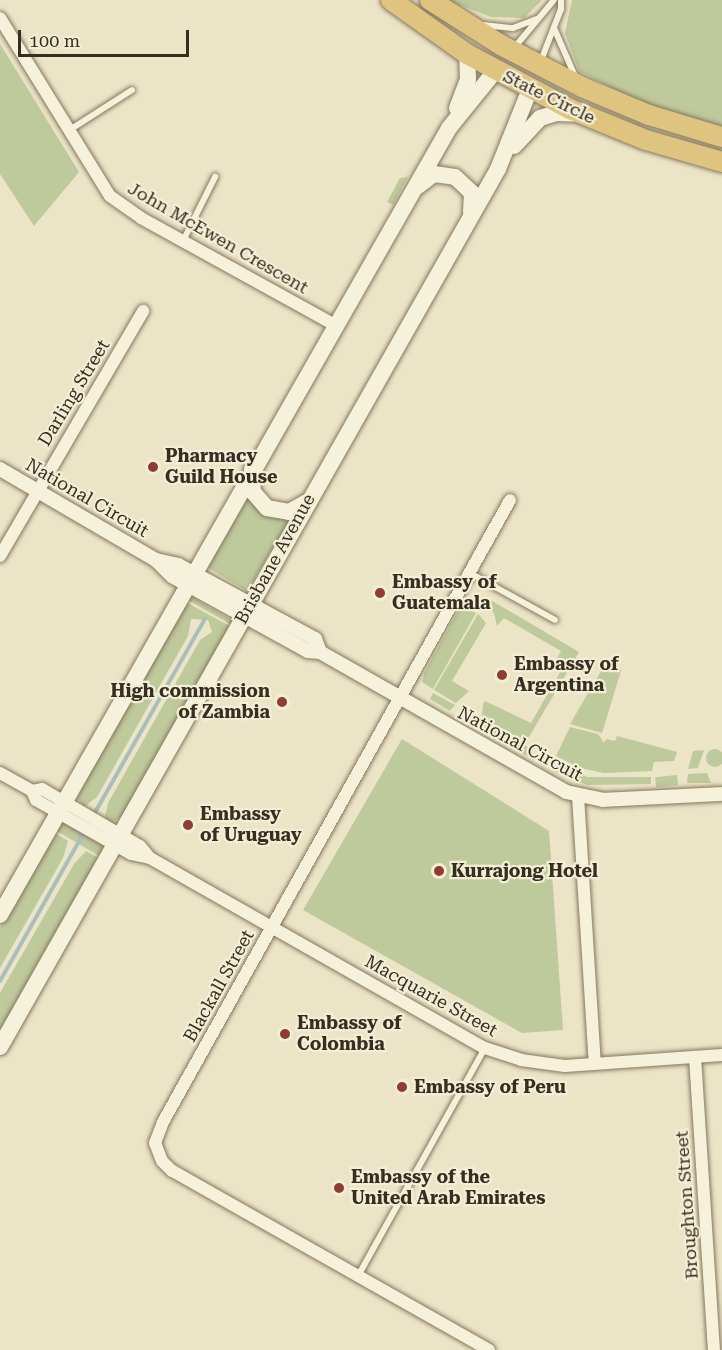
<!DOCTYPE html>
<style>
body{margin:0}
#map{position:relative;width:722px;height:1350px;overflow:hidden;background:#ebe4c7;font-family:"Roboto Serif",serif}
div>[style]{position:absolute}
.green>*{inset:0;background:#bec99c;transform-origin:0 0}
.round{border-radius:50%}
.stream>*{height:4px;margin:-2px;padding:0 2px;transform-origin:2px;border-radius:2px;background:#a8bfbb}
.roads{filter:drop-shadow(0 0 2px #85775e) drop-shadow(0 0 2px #85775e)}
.service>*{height:6px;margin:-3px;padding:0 3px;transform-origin:3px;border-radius:3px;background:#f6f1da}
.minor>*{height:12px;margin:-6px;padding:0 6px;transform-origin:6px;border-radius:6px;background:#f6f1da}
.tertiary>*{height:14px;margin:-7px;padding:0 7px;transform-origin:7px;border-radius:7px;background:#f6f1da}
.secondary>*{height:16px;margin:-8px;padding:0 8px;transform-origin:8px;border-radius:8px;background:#f6f1da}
.trunk>*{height:20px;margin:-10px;padding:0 10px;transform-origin:10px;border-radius:10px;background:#dfc480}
.dots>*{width:16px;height:16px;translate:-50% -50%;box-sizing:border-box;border:3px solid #f3eed6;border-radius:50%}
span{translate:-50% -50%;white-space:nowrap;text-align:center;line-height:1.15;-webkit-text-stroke:4.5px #f3eed6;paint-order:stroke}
.street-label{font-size:18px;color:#372e20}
.poi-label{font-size:18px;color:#372e20;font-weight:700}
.left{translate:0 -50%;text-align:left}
.right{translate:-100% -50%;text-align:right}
.scale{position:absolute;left:18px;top:30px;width:171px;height:27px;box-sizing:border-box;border:3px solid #372e20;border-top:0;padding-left:8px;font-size:18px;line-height:21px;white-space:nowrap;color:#372e20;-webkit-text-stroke:4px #f3eed6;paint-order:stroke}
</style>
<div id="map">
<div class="green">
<i style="clip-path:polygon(447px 0,542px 0,524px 18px,491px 17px)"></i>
<i style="clip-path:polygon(572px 0,722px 0,722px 127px,647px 106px,579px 71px,565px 33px)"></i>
<i style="clip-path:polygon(0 44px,79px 172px,34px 226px,0 174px)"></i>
<i style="clip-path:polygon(408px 177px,393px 205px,387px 202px,400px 178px)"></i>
<i style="left:249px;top:492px;width:49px;height:86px;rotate:31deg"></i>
<i style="clip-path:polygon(192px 597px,232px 620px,232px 625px,186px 599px)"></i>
<i style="clip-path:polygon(487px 598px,579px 652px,526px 742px,482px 717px,483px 704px,485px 701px,531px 723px,563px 667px,555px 662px,561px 651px,504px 618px,497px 626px,494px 613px,483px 606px)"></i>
<i style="clip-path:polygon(184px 601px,231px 627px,125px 814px,112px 823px,105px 817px,108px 803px,200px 640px,212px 632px,208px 620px,191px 619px,188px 636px,97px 797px,84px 807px,77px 797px)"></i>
<i style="clip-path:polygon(461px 606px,476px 613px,433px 689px,422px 682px,424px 673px)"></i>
<i style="clip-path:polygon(478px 614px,486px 623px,452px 681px,469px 691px,456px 703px,434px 690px)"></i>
<i style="clip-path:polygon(610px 662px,617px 664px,621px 671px,602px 733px,570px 724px,604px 666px)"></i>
<i style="clip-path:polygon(433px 693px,455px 705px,450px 711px,430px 699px)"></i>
<i class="round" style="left:459px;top:709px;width:14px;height:14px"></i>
<i style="left:481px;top:720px;width:59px;height:8px;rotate:30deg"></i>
<i style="clip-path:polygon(570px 727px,598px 734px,604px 743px,606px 739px,615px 741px,617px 736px,677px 752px,674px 761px,654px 762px,652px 771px,604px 773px,580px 768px,556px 756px)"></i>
<i style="clip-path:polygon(402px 739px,549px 831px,563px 1030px,522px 1033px,303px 910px)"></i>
<i class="round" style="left:706px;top:749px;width:18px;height:18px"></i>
<i style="clip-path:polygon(704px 750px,698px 768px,688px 769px,693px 751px)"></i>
<i style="clip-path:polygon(557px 762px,587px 777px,651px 777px,651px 784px,587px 785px,552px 770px)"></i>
<i style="clip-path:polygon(707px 773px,711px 783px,687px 783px,688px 774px)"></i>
<i style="left:677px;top:775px;width:10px;height:22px;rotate:84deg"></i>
<i style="clip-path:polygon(61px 819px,101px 841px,104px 850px,101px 857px,55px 830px)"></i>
<i style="clip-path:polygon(53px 832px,68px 841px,63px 858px,0 968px,0 927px)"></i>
<i style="clip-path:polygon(86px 851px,100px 859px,0 1034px,0 993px,74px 864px)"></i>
</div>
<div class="stream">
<i style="left:93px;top:816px;width:227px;rotate:-60.4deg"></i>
<i style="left:0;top:981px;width:172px;rotate:-60.5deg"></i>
</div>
<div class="roads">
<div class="service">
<i style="left:483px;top:25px;width:30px;rotate:6deg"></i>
<i style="left:513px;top:28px;width:26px;rotate:-21deg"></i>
<i style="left:554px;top:28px;width:52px;rotate:66.4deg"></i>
<i style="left:514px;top:48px;width:62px;rotate:-50.2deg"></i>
<i style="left:540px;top:63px;width:58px;rotate:-68.7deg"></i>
<i style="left:561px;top:9px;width:9px;rotate:-90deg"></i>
<i style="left:68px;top:131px;width:76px;rotate:-32.6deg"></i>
<i style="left:183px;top:241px;width:72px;rotate:-63.4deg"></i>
<i style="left:470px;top:573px;width:97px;rotate:28.9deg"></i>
<i style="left:358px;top:1276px;width:261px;rotate:-60.9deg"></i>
</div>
<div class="minor">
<i style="left:0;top:18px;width:209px;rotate:58.3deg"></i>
<i style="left:110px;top:196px;width:38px;rotate:35deg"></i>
<i style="left:141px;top:218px;width:222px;rotate:28.9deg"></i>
<i style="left:0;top:556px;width:284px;rotate:-59.7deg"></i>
<i style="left:0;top:773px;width:37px;rotate:29deg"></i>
<i style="left:32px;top:791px;width:10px;rotate:-11deg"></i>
<i style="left:42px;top:789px;width:113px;rotate:30.2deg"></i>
<i style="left:140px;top:846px;width:16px;rotate:50deg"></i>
<i style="left:150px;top:858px;width:385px;rotate:29.6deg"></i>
<i style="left:485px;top:1048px;width:38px;rotate:18deg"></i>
<i style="left:521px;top:1060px;width:44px;rotate:7.8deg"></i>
<i style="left:565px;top:1066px;width:157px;rotate:-4deg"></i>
<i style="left:32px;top:791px;width:10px;rotate:66deg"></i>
<i style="left:36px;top:800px;width:109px;rotate:29.6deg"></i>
<i style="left:131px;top:854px;width:19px;rotate:12deg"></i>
<i style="left:578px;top:796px;width:268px;rotate:86.4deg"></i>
<i style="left:695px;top:1057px;width:294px;rotate:86.3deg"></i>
<i style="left:489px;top:1350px;width:364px;rotate:-150.5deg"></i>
<i style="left:172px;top:1171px;width:14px;rotate:-135deg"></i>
<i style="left:162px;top:1161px;width:19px;rotate:-111deg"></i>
<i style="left:155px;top:1143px;width:22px;rotate:-69deg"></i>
<i style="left:163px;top:1122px;width:712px;rotate:-60.84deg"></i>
</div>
<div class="tertiary">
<i style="left:0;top:469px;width:181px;rotate:30.3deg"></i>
<i style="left:156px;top:560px;width:23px;rotate:45deg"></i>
<i style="left:172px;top:576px;width:155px;rotate:28.9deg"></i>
<i style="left:308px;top:651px;width:12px;rotate:5deg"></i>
<i style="left:320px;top:652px;width:283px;rotate:29.6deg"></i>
<i style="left:566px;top:792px;width:38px;rotate:12deg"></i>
<i style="left:603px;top:800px;width:119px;rotate:-2.9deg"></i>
<i style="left:156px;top:560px;width:23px;rotate:13deg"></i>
<i style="left:178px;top:565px;width:156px;rotate:28.4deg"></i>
<i style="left:315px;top:639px;width:14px;rotate:69deg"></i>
</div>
<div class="secondary">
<i style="left:457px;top:108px;width:31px;rotate:-69deg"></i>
<i style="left:468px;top:79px;width:25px;rotate:-92deg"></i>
<i style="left:514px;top:146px;width:38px;rotate:-47deg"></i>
<i style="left:540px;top:118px;width:17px;rotate:-17deg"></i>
<i style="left:556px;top:113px;width:24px;rotate:2deg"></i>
<i style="left:418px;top:186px;width:20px;rotate:-37deg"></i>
<i style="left:434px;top:174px;width:21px;rotate:8deg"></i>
<i style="left:455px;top:177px;width:23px;rotate:43deg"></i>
<i style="left:472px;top:193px;width:19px;rotate:93deg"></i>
<i style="left:252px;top:469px;width:23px;rotate:88deg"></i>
<i style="left:253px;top:492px;width:21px;rotate:49deg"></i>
<i style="left:267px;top:508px;width:22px;rotate:10deg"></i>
<i style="left:289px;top:512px;width:21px;rotate:-29deg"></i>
<i style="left:0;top:915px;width:906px;rotate:-60.29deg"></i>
<i style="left:449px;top:128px;width:75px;rotate:-51deg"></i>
<i style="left:0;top:1047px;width:1009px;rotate:-60.44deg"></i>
<i style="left:498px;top:169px;width:86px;rotate:-68.2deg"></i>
</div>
<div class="trunk">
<i style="left:391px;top:0;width:93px;rotate:35.4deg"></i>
<i style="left:467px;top:54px;width:117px;rotate:28.1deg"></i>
<i style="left:570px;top:109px;width:82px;rotate:22.2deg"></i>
<i style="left:646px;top:140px;width:79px;rotate:16.1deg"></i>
<i style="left:430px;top:0;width:84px;rotate:32.4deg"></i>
<i style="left:501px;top:45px;width:91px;rotate:27.4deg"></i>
<i style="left:582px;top:87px;width:73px;rotate:22.7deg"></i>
<i style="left:649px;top:115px;width:76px;rotate:16.8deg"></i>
</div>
</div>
<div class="dots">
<i style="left:153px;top:467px;background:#903c32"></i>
<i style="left:380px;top:593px;background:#903c32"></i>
<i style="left:502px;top:675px;background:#903c32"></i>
<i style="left:282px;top:702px;background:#903c32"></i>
<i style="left:188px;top:825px;background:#903c32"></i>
<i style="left:439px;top:871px;background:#903c32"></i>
<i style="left:285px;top:1034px;background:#903c32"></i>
<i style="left:402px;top:1087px;background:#903c32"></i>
<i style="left:339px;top:1188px;background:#903c32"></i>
</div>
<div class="street-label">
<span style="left:549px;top:97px;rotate:26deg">State Circle</span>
<span style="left:218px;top:238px;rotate:30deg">John McEwen Crescent</span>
<span style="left:74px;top:393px;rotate:-59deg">Darling Street</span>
<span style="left:87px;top:498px;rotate:30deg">National Circuit</span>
<span style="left:275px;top:559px;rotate:-61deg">Brisbane Avenue</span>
<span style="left:520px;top:744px;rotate:28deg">National Circuit</span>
<span style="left:219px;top:986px;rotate:-61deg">Blackall Street</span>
<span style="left:431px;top:996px;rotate:29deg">Macquarie Street</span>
<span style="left:687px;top:1205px;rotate:-94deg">Broughton Street</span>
</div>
<div class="poi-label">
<span class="left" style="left:165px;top:467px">Pharmacy<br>Guild House</span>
<span class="left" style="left:392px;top:593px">Embassy of<br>Guatemala</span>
<span class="left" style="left:514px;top:675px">Embassy of<br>Argentina</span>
<span class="right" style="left:270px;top:702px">High commission<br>of Zambia</span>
<span class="left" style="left:200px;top:825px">Embassy<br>of Uruguay</span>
<span class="left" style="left:451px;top:871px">Kurrajong Hotel</span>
<span class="left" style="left:297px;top:1034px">Embassy of<br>Colombia</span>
<span class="left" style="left:414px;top:1087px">Embassy of Peru</span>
<span class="left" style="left:351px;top:1188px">Embassy of the<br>United Arab Emirates</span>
</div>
<div class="scale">100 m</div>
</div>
